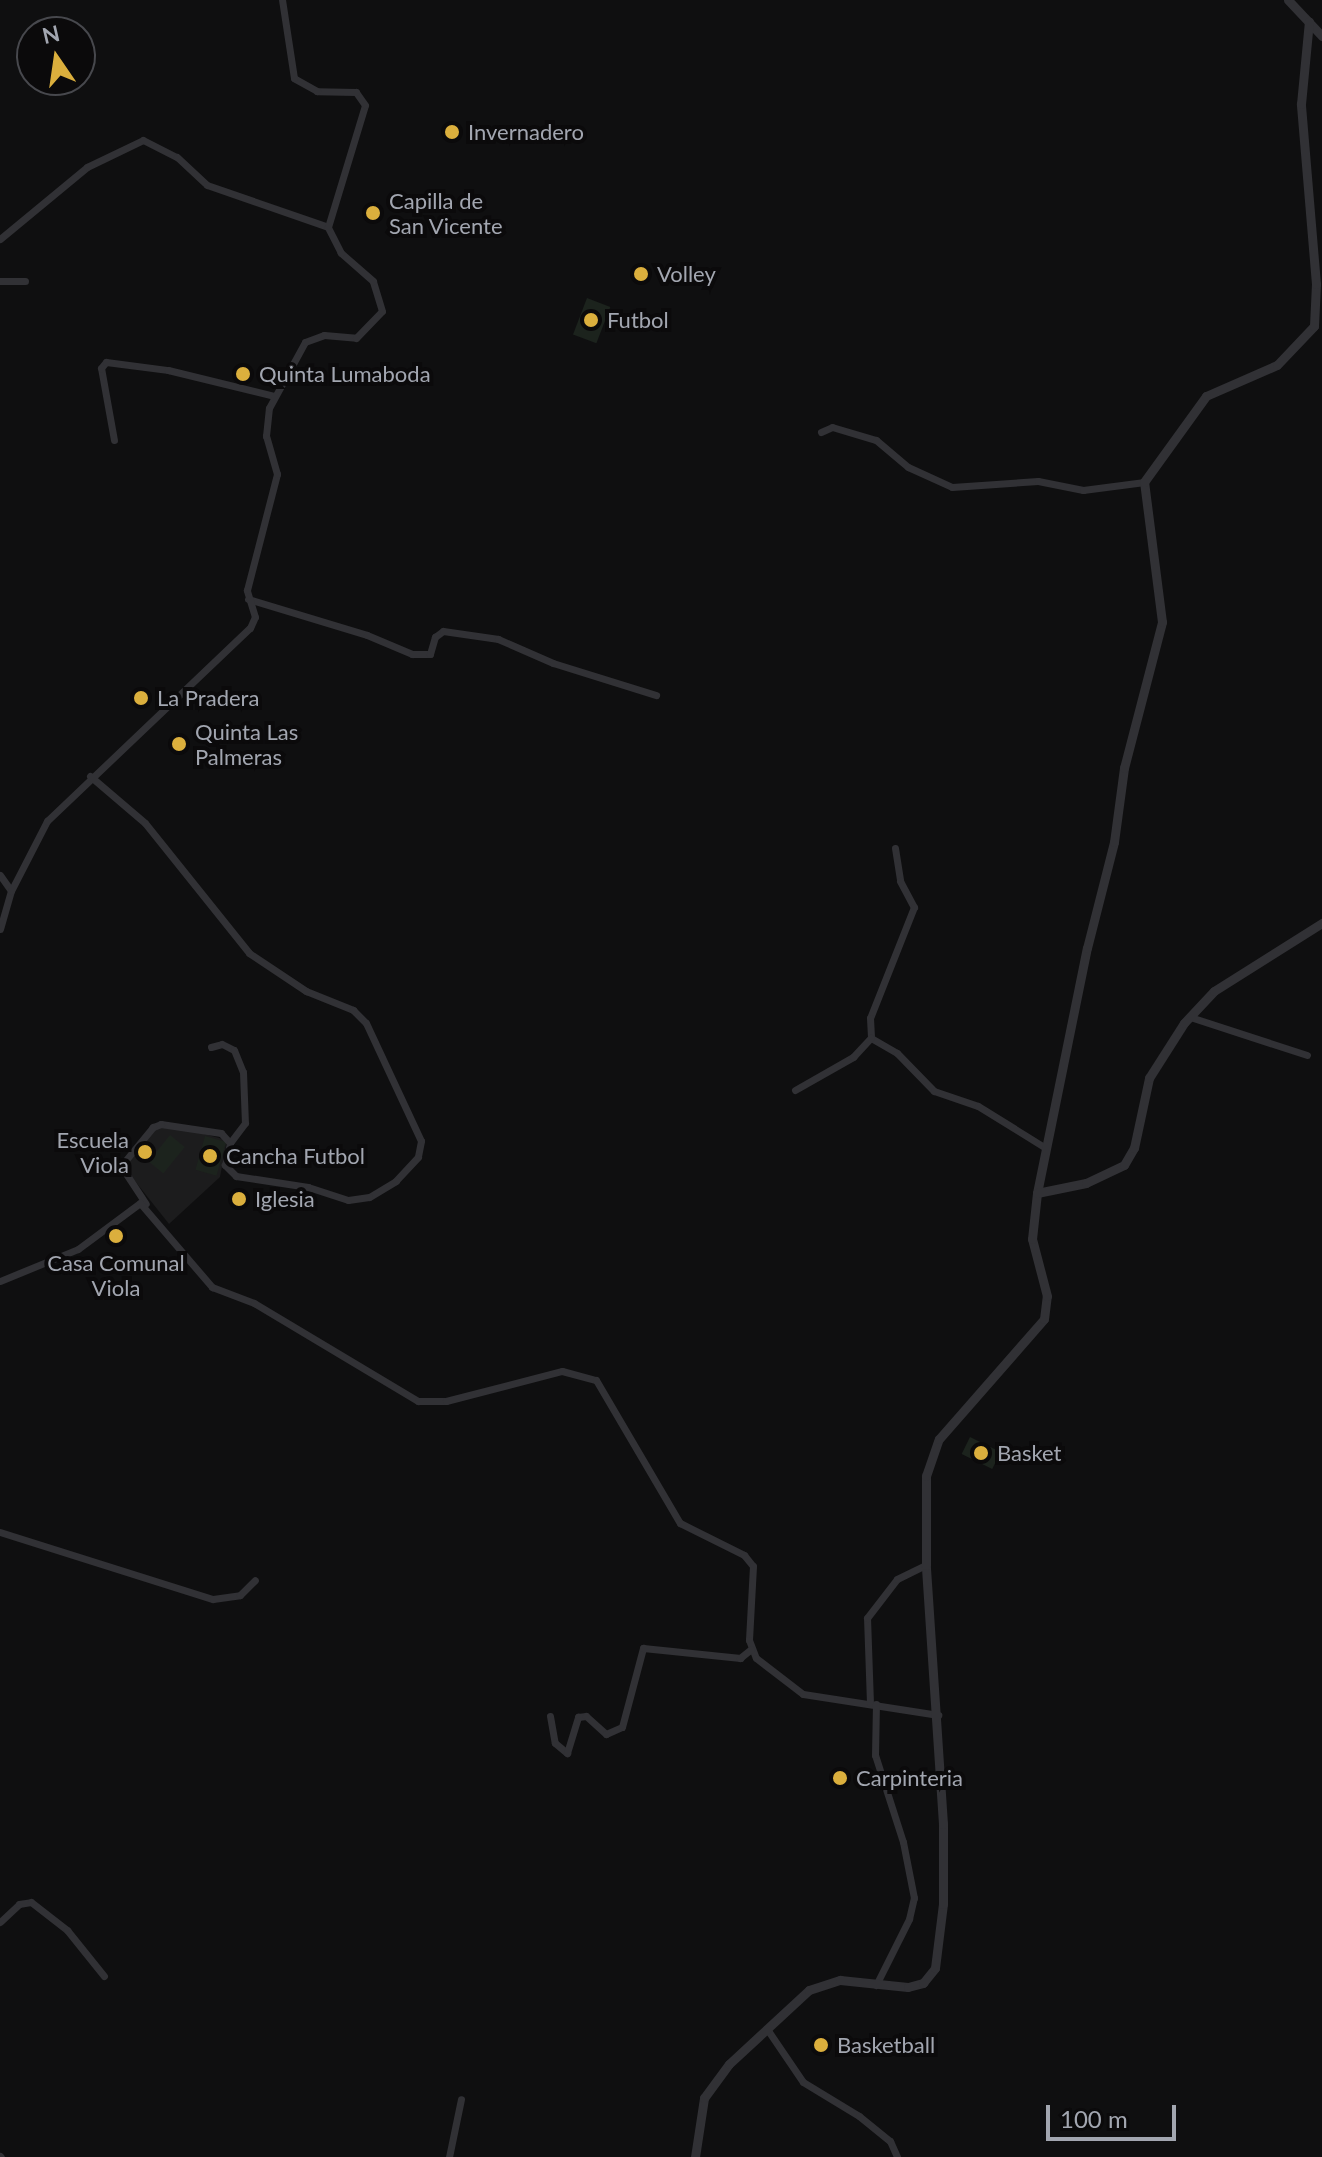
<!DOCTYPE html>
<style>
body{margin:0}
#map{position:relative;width:1322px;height:2157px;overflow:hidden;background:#0f0f10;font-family:Lato,sans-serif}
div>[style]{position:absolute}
.built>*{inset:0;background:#1c1c1d}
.green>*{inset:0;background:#1c231d;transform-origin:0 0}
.minor>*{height:7px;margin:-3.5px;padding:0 3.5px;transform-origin:3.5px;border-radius:3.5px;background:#313135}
.tertiary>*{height:9px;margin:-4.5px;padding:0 4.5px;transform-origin:4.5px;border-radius:4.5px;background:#313135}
.dots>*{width:22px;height:22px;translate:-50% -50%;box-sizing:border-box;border:4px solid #0b0a0b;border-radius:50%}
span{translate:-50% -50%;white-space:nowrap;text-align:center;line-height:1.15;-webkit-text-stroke:8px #0b0a0b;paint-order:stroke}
.poi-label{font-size:22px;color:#a2a6b0}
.left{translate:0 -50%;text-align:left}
.right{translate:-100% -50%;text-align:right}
.north{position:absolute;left:16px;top:16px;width:80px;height:80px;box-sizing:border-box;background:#0b0a0b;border:2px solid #47484d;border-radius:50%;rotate:347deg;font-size:22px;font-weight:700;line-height:32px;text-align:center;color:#a2a6b0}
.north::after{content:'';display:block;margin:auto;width:28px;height:36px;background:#dbaf3d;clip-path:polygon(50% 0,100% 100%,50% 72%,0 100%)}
.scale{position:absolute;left:1046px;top:2105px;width:130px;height:36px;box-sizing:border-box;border:4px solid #a2a6b0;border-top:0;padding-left:10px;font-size:24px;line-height:28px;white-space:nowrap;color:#a2a6b0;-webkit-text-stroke:6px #0b0a0b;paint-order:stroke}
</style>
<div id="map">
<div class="built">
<i style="clip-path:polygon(170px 1125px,227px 1140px,220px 1177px,169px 1224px,123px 1166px,155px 1127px)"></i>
</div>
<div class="green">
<i style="left:587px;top:298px;width:25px;height:39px;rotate:21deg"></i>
<i style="left:170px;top:1135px;width:19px;height:34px;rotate:39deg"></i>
<i style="left:205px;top:1136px;width:22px;height:35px;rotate:16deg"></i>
<i style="left:970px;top:1437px;width:34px;height:19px;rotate:26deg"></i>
</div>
<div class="minor">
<i style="left:0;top:239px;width:113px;rotate:-39.6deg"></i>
<i style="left:87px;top:167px;width:62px;rotate:-25.7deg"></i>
<i style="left:143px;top:140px;width:38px;rotate:27deg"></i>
<i style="left:177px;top:157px;width:41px;rotate:43deg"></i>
<i style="left:207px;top:185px;width:128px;rotate:19.1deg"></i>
<i style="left:0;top:281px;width:25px"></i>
<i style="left:821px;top:432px;width:12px;rotate:-24deg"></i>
<i style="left:832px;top:427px;width:46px;rotate:16.5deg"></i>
<i style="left:876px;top:440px;width:42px;rotate:40.2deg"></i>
<i style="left:908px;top:467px;width:48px;rotate:24.4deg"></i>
<i style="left:952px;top:487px;width:86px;rotate:-4deg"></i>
<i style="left:1038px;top:481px;width:46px;rotate:11.3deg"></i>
<i style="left:1083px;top:490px;width:62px;rotate:-7.5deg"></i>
<i style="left:114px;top:440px;width:73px;rotate:-100.2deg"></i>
<i style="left:101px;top:368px;width:8px;rotate:-50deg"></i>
<i style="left:106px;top:362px;width:63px;rotate:7.4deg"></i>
<i style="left:168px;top:370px;width:110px;rotate:13.7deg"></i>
<i style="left:248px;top:599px;width:124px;rotate:16.8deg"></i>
<i style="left:367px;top:635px;width:49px;rotate:22.9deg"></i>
<i style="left:412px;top:654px;width:18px"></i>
<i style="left:430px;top:654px;width:18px;rotate:-74deg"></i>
<i style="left:435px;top:637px;width:10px;rotate:-37deg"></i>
<i style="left:443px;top:631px;width:56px;rotate:8.3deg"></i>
<i style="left:498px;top:639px;width:60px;rotate:23.6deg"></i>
<i style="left:553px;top:663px;width:108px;rotate:17.3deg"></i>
<i style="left:90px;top:776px;width:72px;rotate:40.5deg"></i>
<i style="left:145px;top:823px;width:166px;rotate:51.3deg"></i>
<i style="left:249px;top:953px;width:69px;rotate:33.7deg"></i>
<i style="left:306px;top:991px;width:51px;rotate:22deg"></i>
<i style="left:353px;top:1010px;width:18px;rotate:45deg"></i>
<i style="left:366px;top:1023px;width:130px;rotate:65deg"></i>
<i style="left:421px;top:1141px;width:16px;rotate:101deg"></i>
<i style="left:418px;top:1157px;width:33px;rotate:133deg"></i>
<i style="left:396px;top:1181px;width:31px;rotate:149deg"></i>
<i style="left:369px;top:1197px;width:21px;rotate:172deg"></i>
<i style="left:348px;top:1200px;width:42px;rotate:-162deg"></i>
<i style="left:308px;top:1187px;width:73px;rotate:-171.3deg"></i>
<i style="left:236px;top:1176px;width:16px;rotate:-135deg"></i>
<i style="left:225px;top:1165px;width:23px;rotate:-77deg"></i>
<i style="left:230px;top:1143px;width:13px;rotate:-132deg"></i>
<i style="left:221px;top:1133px;width:61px;rotate:-171.5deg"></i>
<i style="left:161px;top:1124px;width:9px;rotate:159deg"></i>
<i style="left:153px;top:1127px;width:50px;rotate:129.4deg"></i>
<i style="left:121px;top:1166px;width:45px;rotate:56.7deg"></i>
<i style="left:895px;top:848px;width:33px;rotate:81deg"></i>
<i style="left:900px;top:881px;width:30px;rotate:62deg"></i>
<i style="left:914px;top:907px;width:119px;rotate:111.6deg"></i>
<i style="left:870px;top:1018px;width:20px;rotate:87deg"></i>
<i style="left:871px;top:1038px;width:30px;rotate:30deg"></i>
<i style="left:897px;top:1053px;width:53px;rotate:45.8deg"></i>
<i style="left:934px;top:1091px;width:46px;rotate:18.8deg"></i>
<i style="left:978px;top:1106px;width:78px;rotate:31.8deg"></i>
<i style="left:0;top:875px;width:19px;rotate:55deg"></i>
<i style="left:0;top:929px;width:40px;rotate:-74deg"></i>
<i style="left:11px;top:891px;width:79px;rotate:-62.8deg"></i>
<i style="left:47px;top:821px;width:280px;rotate:-43.6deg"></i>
<i style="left:250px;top:628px;width:12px;rotate:-66deg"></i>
<i style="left:255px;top:617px;width:28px;rotate:-107deg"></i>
<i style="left:247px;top:590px;width:120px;rotate:-75.5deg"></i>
<i style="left:277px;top:474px;width:40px;rotate:-106deg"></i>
<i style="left:266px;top:436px;width:28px;rotate:-84deg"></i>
<i style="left:269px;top:408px;width:75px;rotate:-61.4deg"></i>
<i style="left:305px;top:342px;width:20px;rotate:-20deg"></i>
<i style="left:324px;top:335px;width:32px;rotate:5deg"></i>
<i style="left:356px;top:338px;width:37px;rotate:-46deg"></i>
<i style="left:382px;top:311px;width:31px;rotate:-107deg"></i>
<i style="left:373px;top:281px;width:43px;rotate:-138.8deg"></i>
<i style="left:341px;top:253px;width:29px;rotate:-117deg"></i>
<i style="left:328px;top:227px;width:127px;rotate:-73.1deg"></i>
<i style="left:365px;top:105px;width:16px;rotate:-125deg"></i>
<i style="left:356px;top:92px;width:39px;rotate:-179deg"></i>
<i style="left:317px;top:91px;width:26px;rotate:-151deg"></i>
<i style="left:294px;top:78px;width:79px;rotate:-98.7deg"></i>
<i style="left:1190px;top:1017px;width:123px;rotate:18deg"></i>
<i style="left:211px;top:1047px;width:11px;rotate:-15deg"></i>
<i style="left:222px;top:1044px;width:13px;rotate:27deg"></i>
<i style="left:234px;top:1050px;width:24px;rotate:68deg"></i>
<i style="left:243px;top:1072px;width:51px;rotate:87.8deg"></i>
<i style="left:245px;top:1123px;width:25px;rotate:127deg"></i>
<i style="left:795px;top:1090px;width:67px;rotate:-29.6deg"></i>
<i style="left:853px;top:1057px;width:26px;rotate:-47deg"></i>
<i style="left:0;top:1281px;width:84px;rotate:-22.3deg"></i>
<i style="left:78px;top:1249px;width:77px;rotate:-36.6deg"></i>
<i style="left:140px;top:1203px;width:111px;rotate:49.4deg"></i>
<i style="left:212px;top:1287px;width:45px;rotate:20.9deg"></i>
<i style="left:254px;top:1303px;width:191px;rotate:30.9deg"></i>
<i style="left:418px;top:1401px;width:28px"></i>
<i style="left:446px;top:1401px;width:120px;rotate:-14.5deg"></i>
<i style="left:562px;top:1371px;width:35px;rotate:15deg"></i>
<i style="left:596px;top:1380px;width:166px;rotate:59.6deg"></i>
<i style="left:680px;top:1523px;width:72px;rotate:26.6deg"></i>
<i style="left:744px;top:1555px;width:14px;rotate:51deg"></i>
<i style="left:753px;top:1566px;width:74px;rotate:93.1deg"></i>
<i style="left:749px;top:1640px;width:19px;rotate:69deg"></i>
<i style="left:756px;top:1658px;width:59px;rotate:37.5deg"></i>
<i style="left:803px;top:1694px;width:137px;rotate:8.8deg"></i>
<i style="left:0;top:1532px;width:223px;rotate:17.5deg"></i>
<i style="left:213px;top:1599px;width:27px;rotate:-8deg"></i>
<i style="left:240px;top:1595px;width:21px;rotate:-45deg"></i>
<i style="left:870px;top:1703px;width:85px;rotate:-92deg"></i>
<i style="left:867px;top:1618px;width:49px;rotate:-52.4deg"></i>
<i style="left:897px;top:1579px;width:32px;rotate:-26deg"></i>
<i style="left:550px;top:1716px;width:27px;rotate:80deg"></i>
<i style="left:555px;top:1743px;width:16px;rotate:40deg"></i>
<i style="left:567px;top:1753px;width:38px;rotate:-73deg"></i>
<i style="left:578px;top:1717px;width:8px;rotate:-7deg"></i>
<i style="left:586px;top:1716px;width:27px;rotate:42deg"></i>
<i style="left:606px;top:1734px;width:17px;rotate:-24deg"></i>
<i style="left:622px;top:1727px;width:82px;rotate:-75.1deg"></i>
<i style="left:643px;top:1648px;width:98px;rotate:5.9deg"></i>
<i style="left:740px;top:1658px;width:14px;rotate:-39deg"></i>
<i style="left:0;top:1922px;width:26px;rotate:-43deg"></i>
<i style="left:19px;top:1904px;width:12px;rotate:-9deg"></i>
<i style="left:31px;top:1902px;width:46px;rotate:37.9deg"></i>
<i style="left:67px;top:1930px;width:59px;rotate:51.2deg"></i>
<i style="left:876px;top:1985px;width:74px;rotate:-63.4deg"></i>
<i style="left:909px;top:1919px;width:22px;rotate:-77deg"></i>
<i style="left:914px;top:1898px;width:57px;rotate:-101.1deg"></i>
<i style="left:903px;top:1842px;width:91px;rotate:-107.8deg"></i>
<i style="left:875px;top:1755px;width:51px;rotate:-88.9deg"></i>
<i style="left:767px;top:2029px;width:64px;rotate:55.8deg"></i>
<i style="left:803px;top:2082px;width:66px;rotate:31.3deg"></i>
<i style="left:859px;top:2116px;width:40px;rotate:39deg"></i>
<i style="left:890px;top:2141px;width:17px;rotate:66deg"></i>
<i style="left:0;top:2156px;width:1px;rotate:45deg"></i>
<i style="left:449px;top:2157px;width:59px;rotate:-78.3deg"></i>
</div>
<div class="tertiary">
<i style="left:1288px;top:0;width:50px;rotate:46.6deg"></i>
<i style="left:1037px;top:1193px;width:250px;rotate:-78.5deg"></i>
<i style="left:1087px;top:948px;width:109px;rotate:-75.7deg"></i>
<i style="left:1114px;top:842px;width:75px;rotate:-82.3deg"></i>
<i style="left:1124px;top:768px;width:151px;rotate:-75.4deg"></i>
<i style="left:1162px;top:622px;width:141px;rotate:-97.3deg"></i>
<i style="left:1144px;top:482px;width:106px;rotate:-54.2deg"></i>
<i style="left:1206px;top:396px;width:77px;rotate:-23.6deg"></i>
<i style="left:1277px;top:365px;width:54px;rotate:-46.5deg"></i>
<i style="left:1314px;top:326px;width:42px;rotate:-87.3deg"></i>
<i style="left:1316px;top:284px;width:181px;rotate:-94.8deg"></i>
<i style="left:1301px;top:104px;width:83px;rotate:-84.5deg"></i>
<i style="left:695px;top:2157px;width:60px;rotate:-81.3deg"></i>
<i style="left:704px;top:2098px;width:42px;rotate:-53.7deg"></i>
<i style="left:729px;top:2064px;width:109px;rotate:-42.8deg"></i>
<i style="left:809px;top:1990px;width:33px;rotate:-18deg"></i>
<i style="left:840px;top:1980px;width:68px;rotate:5.9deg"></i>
<i style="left:908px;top:1987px;width:16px;rotate:-15deg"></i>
<i style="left:923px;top:1983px;width:19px;rotate:-51deg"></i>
<i style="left:935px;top:1968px;width:64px;rotate:-82.9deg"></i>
<i style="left:943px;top:1904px;width:80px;rotate:-90deg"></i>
<i style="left:943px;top:1824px;width:260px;rotate:-93.8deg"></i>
<i style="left:926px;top:1565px;width:89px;rotate:-90deg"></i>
<i style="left:926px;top:1476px;width:39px;rotate:-71deg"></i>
<i style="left:939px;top:1439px;width:159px;rotate:-48.8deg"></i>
<i style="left:1044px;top:1319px;width:23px;rotate:-83deg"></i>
<i style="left:1047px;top:1296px;width:59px;rotate:-104.7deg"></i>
<i style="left:1032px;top:1239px;width:46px;rotate:-83.8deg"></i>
<i style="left:1037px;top:1193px;width:50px;rotate:-11.5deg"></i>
<i style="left:1086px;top:1183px;width:42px;rotate:-25.3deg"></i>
<i style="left:1124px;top:1165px;width:20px;rotate:-60deg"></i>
<i style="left:1134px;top:1148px;width:72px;rotate:-77.9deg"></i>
<i style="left:1149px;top:1078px;width:65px;rotate:-57.5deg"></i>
<i style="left:1184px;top:1023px;width:44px;rotate:-46.8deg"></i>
<i style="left:1214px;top:991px;width:128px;rotate:-32.2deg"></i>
</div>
<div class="dots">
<i style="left:452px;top:132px;background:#dbaf3d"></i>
<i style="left:373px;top:213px;background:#dbaf3d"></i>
<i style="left:641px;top:274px;background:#dbaf3d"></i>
<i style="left:591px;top:320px;background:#dbaf3d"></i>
<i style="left:243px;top:374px;background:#dbaf3d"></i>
<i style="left:141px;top:698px;background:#dbaf3d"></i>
<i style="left:179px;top:744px;background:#dbaf3d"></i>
<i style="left:145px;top:1152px;background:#dbaf3d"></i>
<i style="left:210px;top:1156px;background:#dbaf3d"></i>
<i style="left:239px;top:1199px;background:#dbaf3d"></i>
<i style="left:116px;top:1236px;background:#dbaf3d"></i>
<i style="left:981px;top:1453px;background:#dbaf3d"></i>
<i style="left:840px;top:1778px;background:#dbaf3d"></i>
<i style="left:821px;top:2045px;background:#dbaf3d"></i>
</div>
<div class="poi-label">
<span class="left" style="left:468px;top:132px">Invernadero</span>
<span class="left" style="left:389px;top:213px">Capilla de<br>San Vicente</span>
<span class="left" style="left:657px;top:274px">Volley</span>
<span class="left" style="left:607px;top:320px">Futbol</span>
<span class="left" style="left:259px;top:374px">Quinta Lumaboda</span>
<span class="left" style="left:157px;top:698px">La Pradera</span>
<span class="left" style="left:195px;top:744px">Quinta Las<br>Palmeras</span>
<span class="right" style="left:129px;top:1152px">Escuela<br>Viola</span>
<span class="left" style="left:226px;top:1156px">Cancha Futbol</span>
<span class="left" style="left:255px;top:1199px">Iglesia</span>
<span style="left:116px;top:1275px">Casa Comunal<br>Viola</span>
<span class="left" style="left:997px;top:1453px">Basket</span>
<span class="left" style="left:856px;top:1778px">Carpinteria</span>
<span class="left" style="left:837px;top:2045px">Basketball</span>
</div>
<div class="north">N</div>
<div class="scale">100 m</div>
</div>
